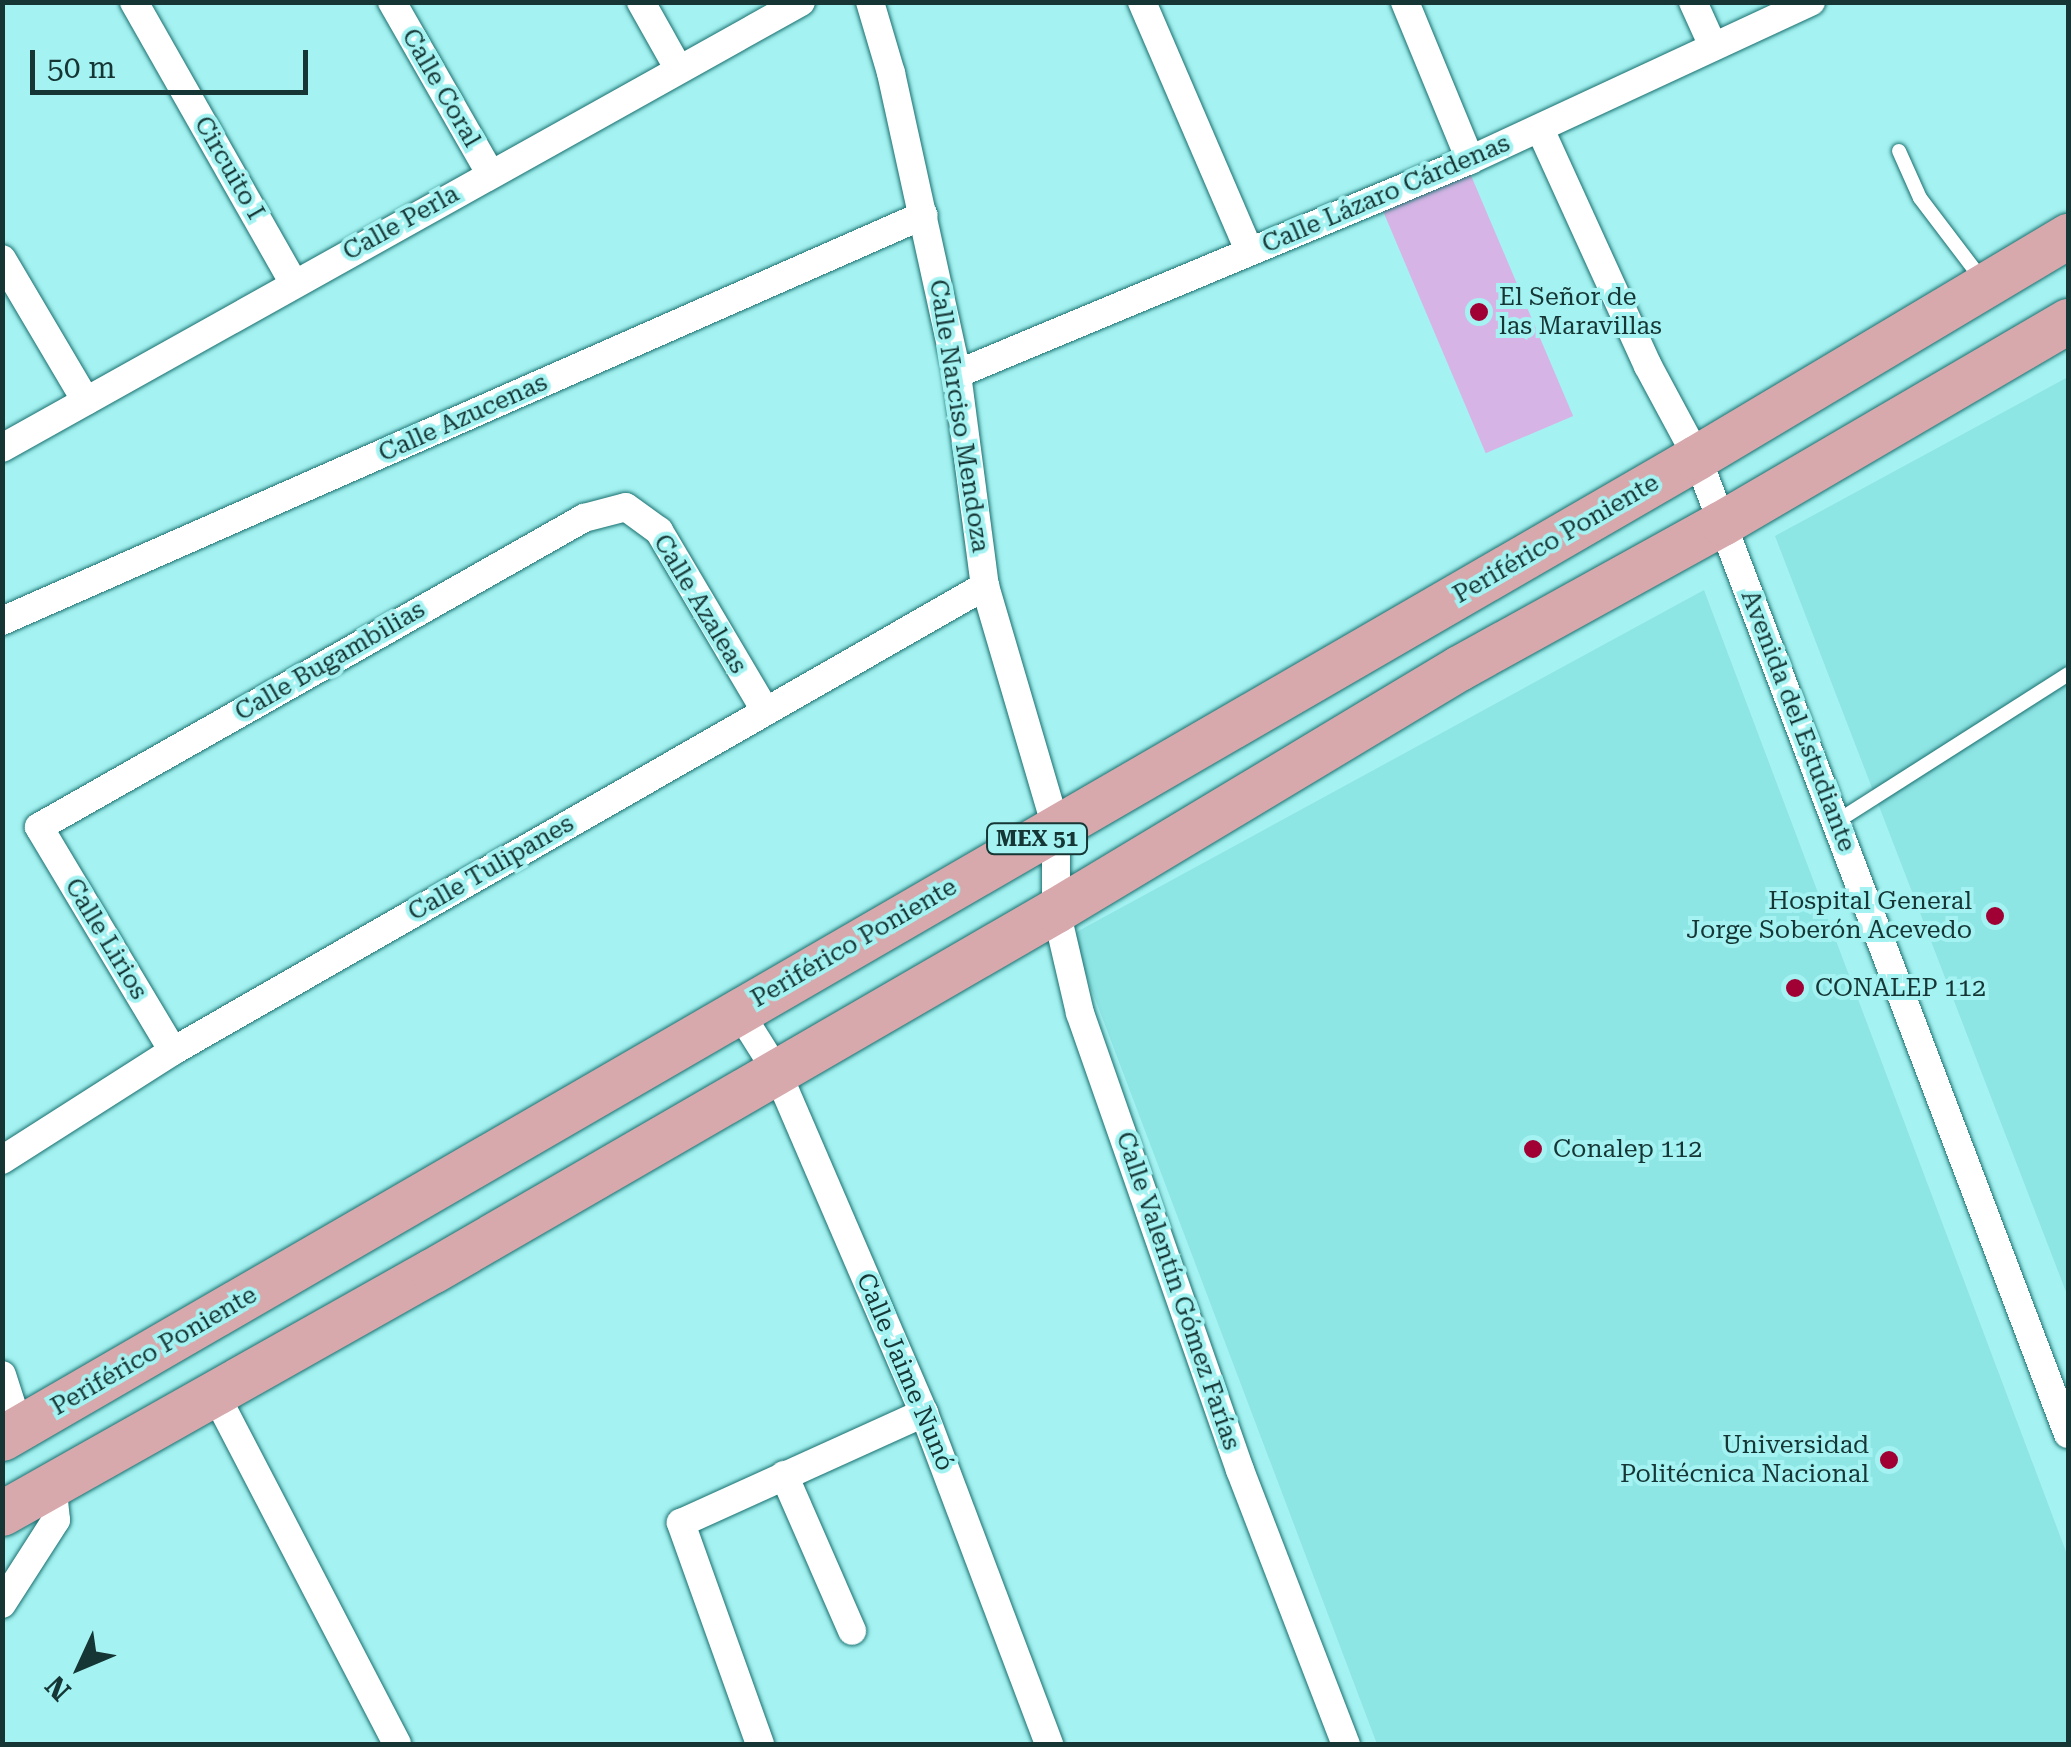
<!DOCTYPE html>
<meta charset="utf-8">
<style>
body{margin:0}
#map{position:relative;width:2071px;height:1747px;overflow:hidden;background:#a4f3f2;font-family:"Roboto Serif",serif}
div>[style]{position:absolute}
.built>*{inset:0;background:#8de5e4}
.building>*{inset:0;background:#d6b5e6;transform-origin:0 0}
.roads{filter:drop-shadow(0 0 2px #1a6f6f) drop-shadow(0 0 2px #1a6f6f)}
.service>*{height:14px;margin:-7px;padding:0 7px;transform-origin:7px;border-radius:7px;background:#fff}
.minor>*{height:28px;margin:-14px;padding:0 14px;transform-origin:14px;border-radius:14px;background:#fff}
.primary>*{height:45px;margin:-22.5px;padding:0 22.5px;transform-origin:22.5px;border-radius:22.5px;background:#d7a8ac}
.dots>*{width:28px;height:28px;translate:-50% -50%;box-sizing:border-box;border:5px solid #a4f3f2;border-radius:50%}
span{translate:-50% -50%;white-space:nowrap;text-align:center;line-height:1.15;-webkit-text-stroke:8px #a4f3f2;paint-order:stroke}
.shield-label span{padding:2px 8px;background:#a4f3f2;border:2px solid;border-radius:8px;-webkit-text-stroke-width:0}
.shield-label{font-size:22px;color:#153635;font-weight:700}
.street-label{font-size:25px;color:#153635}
.poi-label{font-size:25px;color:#153635}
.left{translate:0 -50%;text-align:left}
.right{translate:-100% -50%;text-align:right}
.frame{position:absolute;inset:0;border:5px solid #153635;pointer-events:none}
.north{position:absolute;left:30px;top:1617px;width:100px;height:100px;-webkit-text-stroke:8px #a4f3f2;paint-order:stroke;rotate:226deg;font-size:28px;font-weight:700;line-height:40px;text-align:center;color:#153635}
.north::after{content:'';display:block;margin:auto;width:35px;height:45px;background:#153635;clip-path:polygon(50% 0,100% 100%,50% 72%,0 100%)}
.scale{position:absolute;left:30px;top:50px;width:278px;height:45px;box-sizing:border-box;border:5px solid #153635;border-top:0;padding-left:12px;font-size:30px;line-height:35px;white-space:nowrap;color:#153635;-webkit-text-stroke:8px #a4f3f2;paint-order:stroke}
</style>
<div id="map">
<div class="built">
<i style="clip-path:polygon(2068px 377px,2068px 1297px,1775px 536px)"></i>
<i style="clip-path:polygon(1704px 590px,2068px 1557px,2068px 1744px,1377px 1744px,1071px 935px)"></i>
</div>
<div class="building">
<i style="left:1470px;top:173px;width:264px;height:95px;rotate:67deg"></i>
</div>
<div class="roads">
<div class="service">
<i style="left:1899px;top:151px;width:51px;rotate:65.9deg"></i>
<i style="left:1920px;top:198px;width:104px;rotate:52.8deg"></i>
<i style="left:1836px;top:822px;width:275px;rotate:-32.5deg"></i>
</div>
<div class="minor">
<i style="left:134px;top:2px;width:322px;rotate:60.4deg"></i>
<i style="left:392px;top:2px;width:197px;rotate:60.2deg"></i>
<i style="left:641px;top:2px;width:76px;rotate:60.7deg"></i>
<i style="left:870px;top:2px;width:74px;rotate:73.5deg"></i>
<i style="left:891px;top:73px;width:308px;rotate:77.6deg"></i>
<i style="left:957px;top:374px;width:214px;rotate:82.5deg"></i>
<i style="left:985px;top:586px;width:251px;rotate:73.6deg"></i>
<i style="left:1056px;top:827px;width:83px;rotate:90deg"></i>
<i style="left:1056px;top:910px;width:106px;rotate:76.9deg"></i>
<i style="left:1080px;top:1013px;width:484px;rotate:70.7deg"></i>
<i style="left:1240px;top:1470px;width:294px;rotate:68.9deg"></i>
<i style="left:1142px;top:2px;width:271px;rotate:66.7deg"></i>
<i style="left:1405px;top:2px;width:171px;rotate:67.6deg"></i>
<i style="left:1693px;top:2px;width:48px;rotate:65.6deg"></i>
<i style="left:1540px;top:129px;width:260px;rotate:65.5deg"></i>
<i style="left:1648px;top:366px;width:103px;rotate:61.7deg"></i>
<i style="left:1697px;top:457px;width:1045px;rotate:69.21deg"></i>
<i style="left:2px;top:259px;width:165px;rotate:59.4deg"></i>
<i style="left:957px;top:374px;width:556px;rotate:-22.64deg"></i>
<i style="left:1470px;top:160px;width:376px;rotate:-24.9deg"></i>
<i style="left:2px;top:448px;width:915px;rotate:-29.17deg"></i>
<i style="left:2px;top:621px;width:1007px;rotate:-23.77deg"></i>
<i style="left:738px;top:1010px;width:73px;rotate:57.8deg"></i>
<i style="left:777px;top:1072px;width:371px;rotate:66.7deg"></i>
<i style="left:924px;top:1413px;width:354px;rotate:69.3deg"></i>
<i style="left:173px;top:1051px;width:261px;rotate:-120.9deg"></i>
<i style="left:39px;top:827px;width:627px;rotate:-29.55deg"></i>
<i style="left:584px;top:518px;width:43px;rotate:-14.7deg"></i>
<i style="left:626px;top:507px;width:41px;rotate:36deg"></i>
<i style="left:659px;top:531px;width:208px;rotate:59.4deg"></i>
<i style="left:2px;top:1160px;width:203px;rotate:-32.5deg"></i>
<i style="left:173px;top:1051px;width:936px;rotate:-29.8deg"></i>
<i style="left:2px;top:1375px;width:56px;rotate:72.2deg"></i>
<i style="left:215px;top:1394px;width:394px;rotate:62.5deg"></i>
<i style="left:784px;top:1475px;width:170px;rotate:66.4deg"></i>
<i style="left:2px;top:1604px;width:100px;rotate:-57.3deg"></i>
<i style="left:56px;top:1520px;width:36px;rotate:-96deg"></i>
<i style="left:760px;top:1744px;width:235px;rotate:-109.7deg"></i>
<i style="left:681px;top:1523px;width:267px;rotate:-24.4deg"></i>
</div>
<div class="primary">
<i style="left:2px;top:1438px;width:1958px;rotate:-30.06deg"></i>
<i style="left:1697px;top:457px;width:432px;rotate:-30.8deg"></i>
<i style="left:2px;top:1513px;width:493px;rotate:-29.4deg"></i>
<i style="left:432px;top:1271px;width:721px;rotate:-30.05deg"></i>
<i style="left:1056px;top:910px;width:470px;rotate:-31deg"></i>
<i style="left:1459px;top:668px;width:300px;rotate:-28.9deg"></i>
<i style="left:1722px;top:523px;width:401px;rotate:-30.3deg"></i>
</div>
</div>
<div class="dots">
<i style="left:1479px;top:312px;background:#a10034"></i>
<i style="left:1995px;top:916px;background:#a10034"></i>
<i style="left:1795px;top:988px;background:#a10034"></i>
<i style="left:1533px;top:1149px;background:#a10034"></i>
<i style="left:1889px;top:1460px;background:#a10034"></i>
</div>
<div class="shield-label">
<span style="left:1037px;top:839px">MEX 51</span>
</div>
<div class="street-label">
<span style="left:441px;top:88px;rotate:60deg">Calle Coral</span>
<span style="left:229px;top:168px;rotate:60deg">Circuito I</span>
<span style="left:1386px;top:194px;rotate:-23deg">Calle Lázaro Cárdenas</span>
<span style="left:401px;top:223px;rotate:-29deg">Calle Perla</span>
<span style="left:959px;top:416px;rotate:81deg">Calle Narciso Mendoza</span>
<span style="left:463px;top:418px;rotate:-24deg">Calle Azucenas</span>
<span style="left:1556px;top:539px;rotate:-30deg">Periférico Poniente</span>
<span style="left:700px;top:604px;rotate:59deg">Calle Azaleas</span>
<span style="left:330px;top:661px;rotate:-30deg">Calle Bugambilias</span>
<span style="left:1798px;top:721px;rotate:69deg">Avenida del Estudiante</span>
<span style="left:491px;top:868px;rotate:-30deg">Calle Tulipanes</span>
<span style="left:106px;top:939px;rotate:59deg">Calle Lirios</span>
<span style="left:854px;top:943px;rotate:-30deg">Periférico Poniente</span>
<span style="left:1178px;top:1291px;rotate:71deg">Calle Valentín Gómez Farías</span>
<span style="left:154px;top:1351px;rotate:-30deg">Periférico Poniente</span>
<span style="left:905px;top:1372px;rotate:67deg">Calle Jaime Nunó</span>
</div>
<div class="poi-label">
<span class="left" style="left:1499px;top:312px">El Señor de<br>las Maravillas</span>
<span class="right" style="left:1972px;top:916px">Hospital General<br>Jorge Soberón Acevedo</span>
<span class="left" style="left:1815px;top:988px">CONALEP 112</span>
<span class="left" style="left:1553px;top:1149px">Conalep 112</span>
<span class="right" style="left:1869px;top:1460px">Universidad<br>Politécnica Nacional</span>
</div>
<div class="frame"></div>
<div class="north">N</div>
<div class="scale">50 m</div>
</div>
